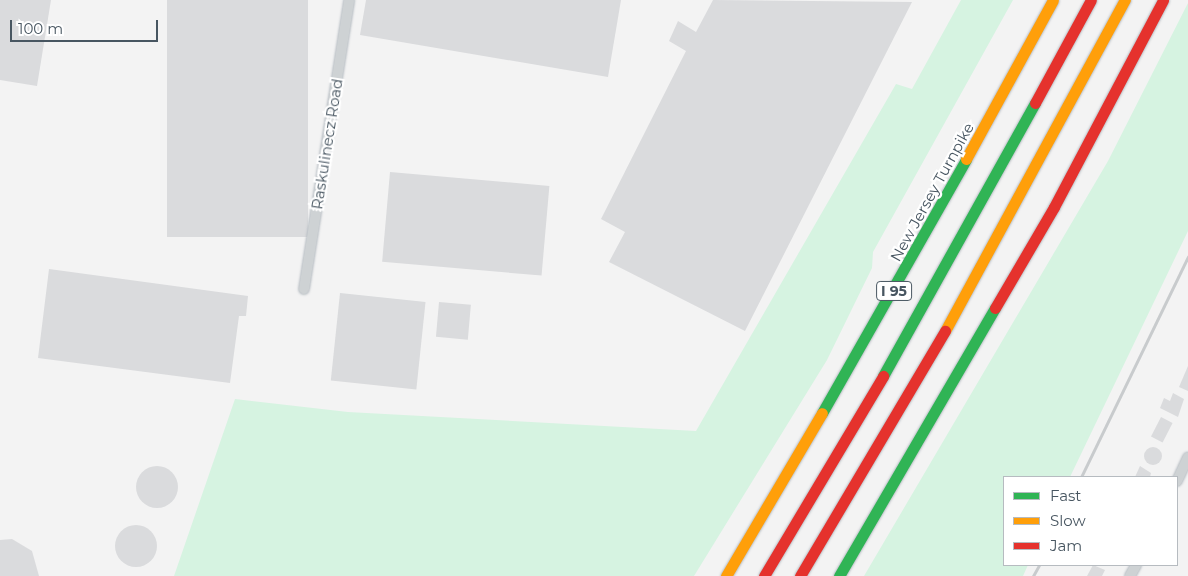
<!DOCTYPE html>
<style>
body{margin:0}
#map{position:relative;width:1188px;height:576px;overflow:hidden;background:#f3f3f3;font-family:Montserrat,sans-serif}
div>[style]{position:absolute}
.green>*{inset:0;background:#d6f3e1}
.building>*{inset:0;background:#dadbdd;transform-origin:0 0}
.round{border-radius:50%}
.roads{filter:drop-shadow(0 0 1px #b7bdc3) drop-shadow(0 0 1px #b7bdc3)}
.street>*{height:10px;margin:-5px;padding:0 5px;transform-origin:5px;border-radius:5px;background:#ced2d4}
.fast>*{height:11px;margin:-5.5px;padding:0 5.5px;transform-origin:5.5px;border-radius:5.5px;background:#30b455}
.slow>*{height:11px;margin:-5.5px;padding:0 5.5px;transform-origin:5.5px;border-radius:5.5px;background:#ff9f0a}
.jam>*{height:11px;margin:-5.5px;padding:0 5.5px;transform-origin:5.5px;border-radius:5.5px;background:#e5322d}
.rail>*{height:3px;margin:-1.5px;padding:0 1.5px;transform-origin:1.5px;border-radius:1.5px;background:#c8cbcd}
span{translate:-50% -50%;white-space:nowrap;text-align:center;line-height:1.15;-webkit-text-stroke:4.5px #fff;paint-order:stroke}
.shield-label span{padding:1px 4px;background:#fff;border:1px solid;border-radius:4px;-webkit-text-stroke-width:0}
.shield-label{font-size:14px;color:#485661;font-weight:700}
.street-label{font-size:15px;color:#485661}
.legend{position:absolute;left:1003px;top:476px;width:175px;height:90px;box-sizing:border-box;background:#fff;border:1px solid #b6bbc0;margin:0;padding:6px 9px;list-style:none;font-size:15px;color:#485661}
.legend li{display:flex;align-items:center;gap:10px;height:25px}
.legend b{width:25px;border:1px solid #b6bbc0}
.scale{position:absolute;left:10px;top:20px;width:148px;height:22px;box-sizing:border-box;border:2px solid #485661;border-top:0;padding-left:6px;font-size:15px;line-height:18px;white-space:nowrap;color:#485661;-webkit-text-stroke:4px #fff;paint-order:stroke}
</style>
<div id="map">
<div class="green">
<i style="clip-path:polygon(961px 0,1013px 0,873px 252px,872px 268px,827px 360px,694px 576px,174px 576px,235px 399px,348px 412px,696px 431px,896px 84px,912px 89px)"></i>
<i style="clip-path:polygon(1188px 3px,1188px 231px,1070px 477px,1004px 477px,1004px 565px,1028px 565px,1023px 576px,864px 576px,1108px 161px)"></i>
</div>
<div class="building">
<i style="clip-path:polygon(0 0,51px 0,37px 86px,0 80px)"></i>
<i style="left:167px;top:0;width:141px;height:237px"></i>
<i style="clip-path:polygon(366px 0,621px 0,608px 77px,360px 35px)"></i>
<i style="clip-path:polygon(713px 0,912px 2px,745px 331px,609px 262px,625px 232px,601px 219px,686px 51px,669px 41px,678px 21px,696px 32px)"></i>
<i style="left:390px;top:172px;width:160px;height:90px;rotate:5deg"></i>
<i style="clip-path:polygon(49px 269px,248px 296px,246px 316px,239px 316px,230px 383px,38px 358px)"></i>
<i style="left:340px;top:293px;width:86px;height:88px;rotate:6deg"></i>
<i style="left:439px;top:302px;width:32px;height:35px;rotate:5deg"></i>
<i style="clip-path:polygon(1188px 366px,1188px 391px,1179px 387px)"></i>
<i style="clip-path:polygon(1173px 393px,1184px 399px,1178px 417px,1160px 408px,1164px 398px,1170px 401px)"></i>
<i style="left:1161px;top:417px;width:13px;height:22px;rotate:27deg"></i>
<i class="round" style="left:1144px;top:447px;width:18px;height:18px"></i>
<i style="clip-path:polygon(1140px 466px,1151px 473px,1150px 477px,1135px 477px)"></i>
<i class="round" style="left:136px;top:466px;width:42px;height:42px"></i>
<i class="round" style="left:115px;top:525px;width:42px;height:42px"></i>
<i style="clip-path:polygon(12px 539px,32px 551px,39px 576px,0 576px,0 540px)"></i>
<i style="clip-path:polygon(1093px 565px,1105px 570px,1102px 576px,1087px 576px)"></i>
</div>
<div class="roads">
<div class="street">
<i style="left:304px;top:289px;width:292px;rotate:-81.1deg"></i>
<i style="left:1177px;top:481px;width:26px;rotate:-65deg"></i>
<i style="left:1130px;top:576px;width:13px;rotate:-61deg"></i>
</div>
<div class="fast">
<i style="left:883px;top:376px;width:312px;rotate:-60.9deg"></i>
<i style="left:822px;top:413px;width:292px;rotate:-60.4deg"></i>
<i style="left:839px;top:576px;width:310px;rotate:-59.8deg"></i>
</div>
<div class="slow">
<i style="left:966px;top:159px;width:181px;rotate:-61.3deg"></i>
<i style="left:945px;top:331px;width:377px;rotate:-61.5deg"></i>
<i style="left:726px;top:576px;width:189px;rotate:-59.5deg"></i>
</div>
<div class="jam">
<i style="left:1035px;top:103px;width:117px;rotate:-61.5deg"></i>
<i style="left:995px;top:308px;width:117px;rotate:-59.7deg"></i>
<i style="left:1054px;top:207px;width:234px;rotate:-62.2deg"></i>
<i style="left:764px;top:576px;width:233px;rotate:-59.2deg"></i>
<i style="left:800px;top:576px;width:285px;rotate:-59.4deg"></i>
</div>
</div>
<div class="rail">
<i style="left:1081px;top:477px;width:245px;rotate:-64.1deg"></i>
<i style="left:1033px;top:576px;width:13px;rotate:-61deg"></i>
</div>
<div class="shield-label">
<span style="left:894px;top:291px">I 95</span>
</div>
<div class="street-label">
<span style="left:327px;top:144px;rotate:-81deg">Raskulinecz Road</span>
<span style="left:932px;top:192px;rotate:-61deg">New Jersey Turnpike</span>
</div>
<ul class="legend">
<li><b style="height:6px;background:#30b455"></b>Fast</li>
<li><b style="height:6px;background:#ff9f0a"></b>Slow</li>
<li><b style="height:6px;background:#e5322d"></b>Jam</li>
</ul>
<div class="scale">100 m</div>
</div>
